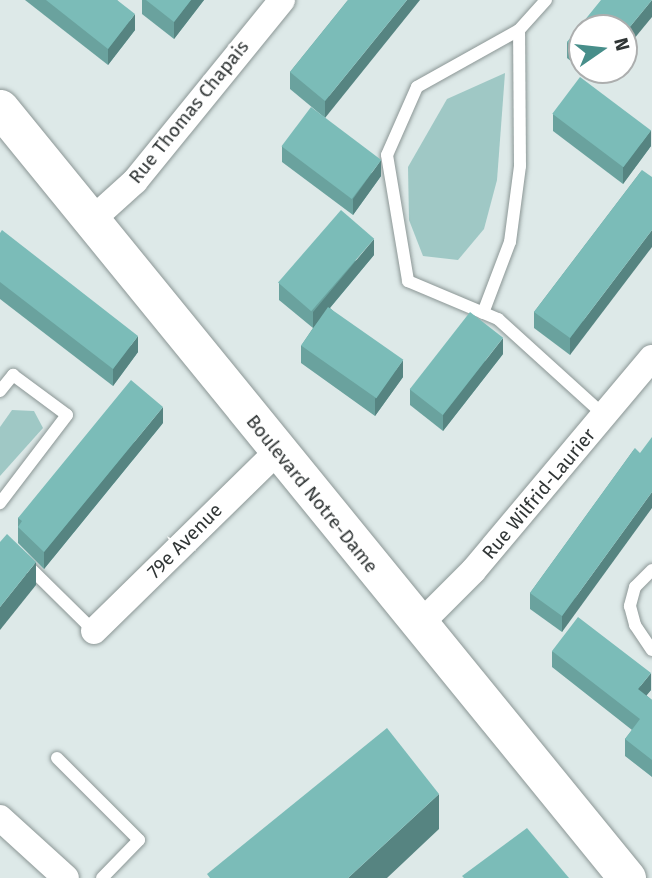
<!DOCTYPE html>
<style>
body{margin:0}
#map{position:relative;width:652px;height:878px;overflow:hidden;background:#dde9e8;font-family:"Fira Sans",sans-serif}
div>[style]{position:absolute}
.green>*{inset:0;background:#9fc8c5}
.roads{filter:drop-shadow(0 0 2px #8b9695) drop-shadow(0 0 2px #8b9695)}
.lane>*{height:12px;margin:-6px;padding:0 6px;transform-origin:6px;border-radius:6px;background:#fff}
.street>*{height:26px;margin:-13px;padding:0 13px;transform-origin:13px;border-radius:13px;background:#fff}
.secondary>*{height:37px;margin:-18.5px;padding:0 18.5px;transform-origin:18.5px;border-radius:18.5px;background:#fff}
.wall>*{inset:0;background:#6aa29e}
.shaded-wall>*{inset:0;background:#568481}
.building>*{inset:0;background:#7bbcb8;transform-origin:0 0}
span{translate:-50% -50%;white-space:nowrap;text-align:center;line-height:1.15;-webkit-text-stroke:6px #fff;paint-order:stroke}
.street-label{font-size:19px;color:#303535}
.north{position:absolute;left:568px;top:14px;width:70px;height:70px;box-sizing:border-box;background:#fff;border:2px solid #acaeae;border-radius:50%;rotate:76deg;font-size:19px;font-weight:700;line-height:28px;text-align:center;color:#303535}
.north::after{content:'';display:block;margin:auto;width:24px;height:32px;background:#478e8a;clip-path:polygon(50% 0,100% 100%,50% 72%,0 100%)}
</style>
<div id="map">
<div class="green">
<i style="clip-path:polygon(505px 73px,497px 180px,484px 229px,458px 260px,423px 256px,409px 220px,408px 167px,447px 99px)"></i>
<i style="clip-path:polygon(12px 410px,34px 411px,43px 428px,0 476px,0 427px)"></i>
</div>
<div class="roads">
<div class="lane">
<i style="left:546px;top:0;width:40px;rotate:132deg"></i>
<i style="left:519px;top:30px;width:117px;rotate:150.8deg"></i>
<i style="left:417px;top:87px;width:74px;rotate:113.8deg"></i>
<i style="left:387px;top:155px;width:128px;rotate:80.5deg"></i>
<i style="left:408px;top:281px;width:98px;rotate:22.9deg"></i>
<i style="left:498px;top:319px;width:144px;rotate:42.2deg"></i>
<i style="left:483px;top:313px;width:76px;rotate:-69.2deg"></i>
<i style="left:510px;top:242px;width:77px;rotate:-82.5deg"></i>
<i style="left:520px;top:166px;width:136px;rotate:-90.4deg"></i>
<i style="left:0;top:391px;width:21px;rotate:-51deg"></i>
<i style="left:13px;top:375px;width:67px;rotate:36.5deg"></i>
<i style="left:67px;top:415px;width:111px;rotate:127.3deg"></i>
<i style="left:25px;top:563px;width:97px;rotate:44.6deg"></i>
<i style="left:652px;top:570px;width:24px;rotate:135deg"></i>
<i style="left:635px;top:587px;width:20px;rotate:105deg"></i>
<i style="left:630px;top:606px;width:20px;rotate:75deg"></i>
<i style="left:635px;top:625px;width:30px;rotate:56deg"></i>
<i style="left:57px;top:758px;width:116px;rotate:45deg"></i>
<i style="left:139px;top:840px;width:53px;rotate:134.2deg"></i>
</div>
<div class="street">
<i style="left:92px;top:220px;width:58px;rotate:-42.2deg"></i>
<i style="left:135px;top:181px;width:233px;rotate:-50.9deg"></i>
<i style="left:420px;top:624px;width:75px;rotate:-45deg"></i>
<i style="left:473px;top:571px;width:278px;rotate:-50deg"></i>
<i style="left:94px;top:631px;width:256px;rotate:-44.4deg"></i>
<i style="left:0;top:818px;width:89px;rotate:42.3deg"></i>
</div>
<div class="secondary">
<i style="left:0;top:108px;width:993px;rotate:50.84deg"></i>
</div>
</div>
<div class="wall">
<i style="clip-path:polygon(25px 0,117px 0,135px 30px,108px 65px)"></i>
<i style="clip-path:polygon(142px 0,204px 0,174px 39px,142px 14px)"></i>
<i style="clip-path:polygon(348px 0,325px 118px,290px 89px,290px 72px)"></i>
<i style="clip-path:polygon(582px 28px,582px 70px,608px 70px,598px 83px,567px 58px,567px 42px)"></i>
<i style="clip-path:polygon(553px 114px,651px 146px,623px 184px,553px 131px)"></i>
<i style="clip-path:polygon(282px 146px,381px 176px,353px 215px,282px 162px)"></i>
<i style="clip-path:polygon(642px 170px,570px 355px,534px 328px,534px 312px)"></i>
<i style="clip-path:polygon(0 233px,138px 352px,113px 386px,0 299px)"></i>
<i style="clip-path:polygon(374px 255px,330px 308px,403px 377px,375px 416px,301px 363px,301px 346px,313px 328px,279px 300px,279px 283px)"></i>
<i style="clip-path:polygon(503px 354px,443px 431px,410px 405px,410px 389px)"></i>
<i style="clip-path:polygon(163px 423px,44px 569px,18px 543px,18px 518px)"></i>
<i style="clip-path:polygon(635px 448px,562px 632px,530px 609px,530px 593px)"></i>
<i style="clip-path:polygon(552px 651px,651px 690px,646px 695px,652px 700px,652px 777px,625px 756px,625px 739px,632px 730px,552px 667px)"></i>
</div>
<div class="shaded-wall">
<i style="clip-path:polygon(191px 0,204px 0,174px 39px,174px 22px)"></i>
<i style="clip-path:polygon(407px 0,420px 0,325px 118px,325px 101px)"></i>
<i style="clip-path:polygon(652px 0,652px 17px,624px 51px,624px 34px)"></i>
<i style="clip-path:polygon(135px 14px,135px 30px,108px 65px,108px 49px)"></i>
<i style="clip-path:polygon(598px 70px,608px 70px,598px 83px)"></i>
<i style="clip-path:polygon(651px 130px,651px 146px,623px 184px,623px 167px)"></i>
<i style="clip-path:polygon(381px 160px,381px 176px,353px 215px,353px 199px)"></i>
<i style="clip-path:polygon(652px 230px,652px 247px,570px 355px,570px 338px)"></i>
<i style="clip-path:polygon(374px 239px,374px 255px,313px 328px,313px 312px)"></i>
<i style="clip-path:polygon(138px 336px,138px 352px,113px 386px,113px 369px)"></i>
<i style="clip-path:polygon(503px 338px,503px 354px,443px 431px,443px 415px)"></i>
<i style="clip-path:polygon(403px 360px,403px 377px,375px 416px,375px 399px)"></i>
<i style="clip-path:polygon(163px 407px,163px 423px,44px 569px,44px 552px)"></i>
<i style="clip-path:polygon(652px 492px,652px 508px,562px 632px,562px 616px)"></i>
<i style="clip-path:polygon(36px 562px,36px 585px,0 630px,0 607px)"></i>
<i style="clip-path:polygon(651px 673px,651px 690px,638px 706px,638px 689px)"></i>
<i style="clip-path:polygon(439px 794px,439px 829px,387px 878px,348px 878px)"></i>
</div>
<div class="building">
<i style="clip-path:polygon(46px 0,117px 0,135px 14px,108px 49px)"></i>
<i style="clip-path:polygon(146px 0,191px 0,174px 22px)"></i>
<i style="clip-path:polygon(348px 0,407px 0,325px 101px,290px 72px)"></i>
<i style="clip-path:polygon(601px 0,652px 0,624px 34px,624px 28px,582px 28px,582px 54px,567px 42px)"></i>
<i style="left:580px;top:77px;width:89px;height:46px;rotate:37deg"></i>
<i style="left:311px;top:107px;width:88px;height:49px;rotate:37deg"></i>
<i style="clip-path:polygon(642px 170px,652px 177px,652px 230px,570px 338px,534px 312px)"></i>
<i style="left:341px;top:210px;width:44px;height:96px;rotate:41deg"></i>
<i style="clip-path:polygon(2px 230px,138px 336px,113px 369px,0 282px,0 233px)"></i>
<i style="left:328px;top:307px;width:92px;height:47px;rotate:35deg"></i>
<i style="left:470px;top:312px;width:42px;height:98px;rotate:38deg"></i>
<i style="clip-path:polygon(131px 380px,163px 407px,44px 552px,18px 527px,22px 521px,18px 518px)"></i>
<i style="clip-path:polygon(652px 437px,652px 492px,562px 616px,530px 593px,635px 448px,640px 453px)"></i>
<i style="clip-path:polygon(7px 534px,36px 562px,0 607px,0 542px)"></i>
<i style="clip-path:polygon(578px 617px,651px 673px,638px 689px,652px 700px,652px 760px,625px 739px,640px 719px,552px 651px)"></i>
<i style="clip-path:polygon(387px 728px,439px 794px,348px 878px,210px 878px,207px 874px)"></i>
<i style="clip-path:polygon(527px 828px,569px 878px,464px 878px,462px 876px)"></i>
</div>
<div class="street-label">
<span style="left:189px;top:112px;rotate:-51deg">Rue Thomas Chapais</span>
<span style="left:312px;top:494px;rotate:51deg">Boulevard Notre-Dame</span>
<span style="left:539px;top:494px;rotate:-50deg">Rue Wilfrid-Laurier</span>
<span style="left:185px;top:541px;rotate:-45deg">79e Avenue</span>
</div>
<div class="north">N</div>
</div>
